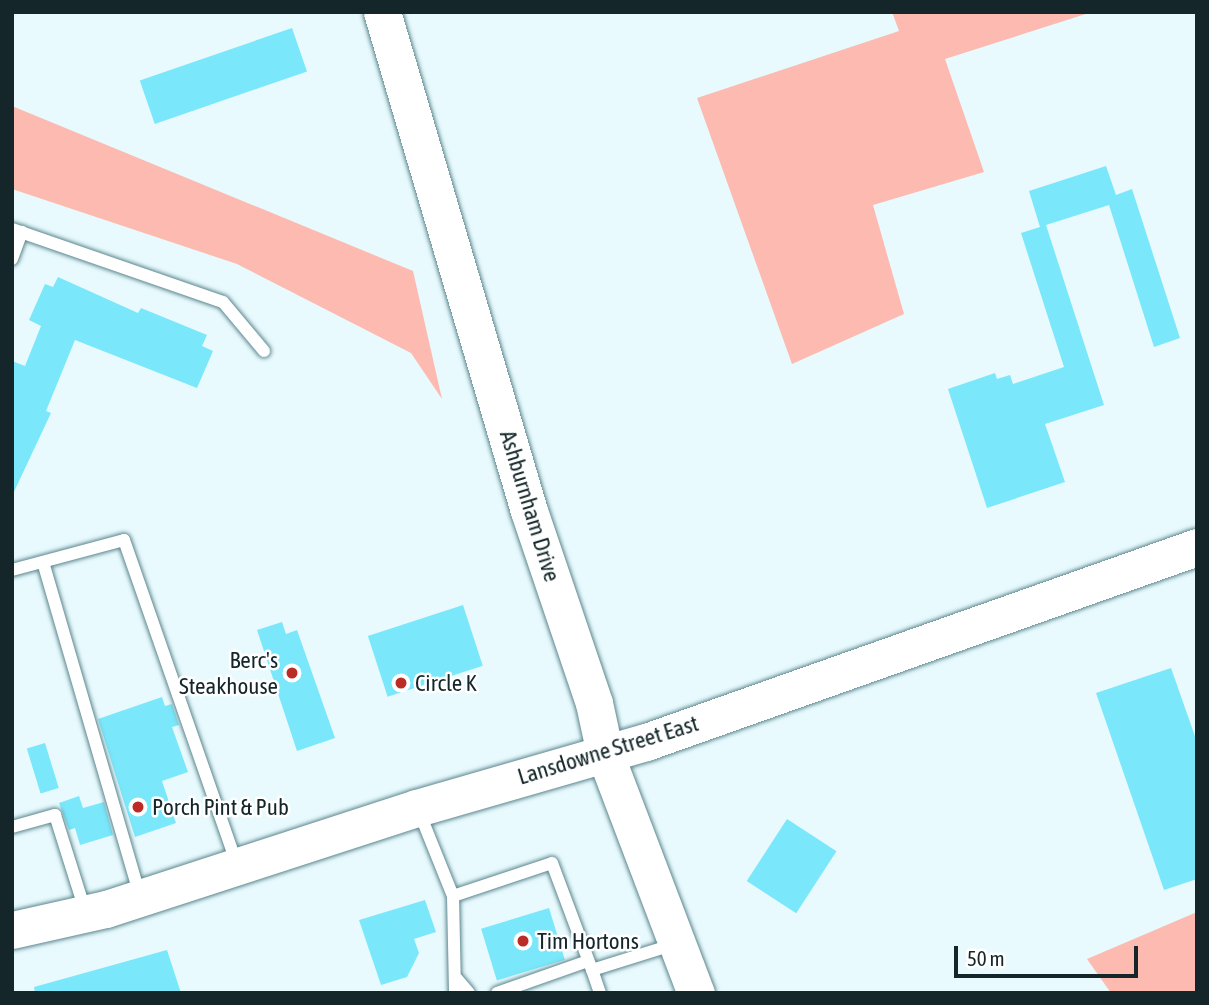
<!DOCTYPE html>
<style>
body{margin:0}
#map{position:relative;width:1209px;height:1005px;overflow:hidden;background:#e8fafe;font-family:"Asap Condensed",sans-serif}
div>[style]{position:absolute}
.green>*{inset:0;background:#fcbab1}
.building>*{inset:0;background:#7ae7fa;transform-origin:0 0}
.roads{filter:drop-shadow(0 0 2px #5b868d) drop-shadow(0 0 2px #5b868d)}
.service>*{height:12px;margin:-6px;padding:0 6px;transform-origin:6px;border-radius:6px;background:#fff}
.secondary>*{height:37px;margin:-18.5px;padding:0 18.5px;transform-origin:18.5px;border-radius:18.5px;background:#fff}
.dots>*{width:19px;height:19px;translate:-50% -50%;box-sizing:border-box;border:4px solid #fff;border-radius:50%}
span{translate:-50% -50%;white-space:nowrap;text-align:center;line-height:1.15;-webkit-text-stroke:5px #fff;paint-order:stroke}
.street-label{font-size:23px;color:#142629}
.poi-label{font-size:23px;color:#142629}
.right{translate:-100% -50%;text-align:right}
.left{translate:0 -50%;text-align:left}
.frame{position:absolute;inset:0;border:14px solid #142629;pointer-events:none}
.scale{position:absolute;left:954px;top:946px;width:184px;height:32px;box-sizing:border-box;border:4px solid #142629;border-top:0;padding-left:9px;font-size:21px;line-height:24px;white-space:nowrap;color:#142629;-webkit-text-stroke:5px #fff;paint-order:stroke}
</style>
<div id="map">
<div class="green">
<i style="clip-path:polygon(892px 12px,1092px 12px,945px 59px,984px 172px,873px 205px,904px 314px,792px 364px,697px 98px,899px 31px)"></i>
<i style="clip-path:polygon(12px 106px,413px 271px,442px 399px,411px 353px,237px 264px,12px 189px)"></i>
<i style="clip-path:polygon(1197px 912px,1197px 993px,1111px 993px,1087px 959px)"></i>
</div>
<div class="building">
<i style="left:292px;top:28px;width:46px;height:161px;rotate:71deg"></i>
<i style="clip-path:polygon(1106px 166px,1116px 195px,1132px 189px,1180px 338px,1154px 347px,1109px 205px,1046px 225px,1104px 405px,1045px 424px,1065px 482px,987px 508px,948px 389px,995px 373px,997px 379px,1010px 375px,1013px 384px,1064px 367px,1021px 233px,1040px 227px,1029px 191px)"></i>
<i style="clip-path:polygon(58px 277px,138px 313px,141px 308px,207px 335px,202px 346px,213px 351px,197px 388px,75px 340px,46px 411px,51px 413px,12px 496px,12px 361px,25px 366px,41px 326px,29px 320px,45px 284px,53px 287px)"></i>
<i style="left:463px;top:605px;width:64px;height:100px;rotate:72deg"></i>
<i style="clip-path:polygon(282px 622px,286px 634px,297px 630px,335px 738px,297px 751px,257px 630px)"></i>
<i style="clip-path:polygon(1171px 668px,1197px 742px,1197px 879px,1164px 890px,1096px 693px)"></i>
<i style="clip-path:polygon(162px 697px,165px 706px,172px 704px,179px 725px,172px 727px,188px 772px,162px 781px,176px 823px,135px 837px,98px 719px)"></i>
<i style="left:45px;top:743px;width:47px;height:19px;rotate:73deg"></i>
<i style="clip-path:polygon(79px 796px,83px 808px,104px 802px,113px 835px,80px 845px,75px 828px,69px 830px,59px 803px)"></i>
<i style="left:787px;top:819px;width:59px;height:74px;rotate:33deg"></i>
<i style="clip-path:polygon(425px 900px,436px 932px,414px 939px,419px 953px,407px 977px,381px 985px,359px 920px)"></i>
<i style="left:549px;top:908px;width:54px;height:71px;rotate:73deg"></i>
<i style="clip-path:polygon(167px 950px,181px 993px,35px 993px,34px 987px)"></i>
</div>
<div class="roads">
<div class="service">
<i style="left:12px;top:229px;width:223px;rotate:19.1deg"></i>
<i style="left:223px;top:302px;width:64px;rotate:50.1deg"></i>
<i style="left:12px;top:259px;width:29px;rotate:-70deg"></i>
<i style="left:43px;top:562px;width:347px;rotate:73.8deg"></i>
<i style="left:12px;top:570px;width:116px;rotate:-15deg"></i>
<i style="left:124px;top:540px;width:344px;rotate:70.8deg"></i>
<i style="left:418px;top:809px;width:94px;rotate:68.1deg"></i>
<i style="left:453px;top:896px;width:104px;rotate:-18.4deg"></i>
<i style="left:552px;top:863px;width:114px;rotate:69.5deg"></i>
<i style="left:12px;top:827px;width:45px;rotate:-15.6deg"></i>
<i style="left:55px;top:815px;width:100px;rotate:72.5deg"></i>
<i style="left:453px;top:896px;width:97px;rotate:88.8deg"></i>
<i style="left:457px;top:979px;width:18px;rotate:49deg"></i>
<i style="left:497px;top:993px;width:96px;rotate:-19.4deg"></i>
<i style="left:600px;top:993px;width:24px;rotate:-109deg"></i>
<i style="left:592px;top:970px;width:87px;rotate:-17.4deg"></i>
</div>
<div class="secondary">
<i style="left:382px;top:12px;width:520px;rotate:73.59deg"></i>
<i style="left:529px;top:511px;width:203px;rotate:71.3deg"></i>
<i style="left:594px;top:703px;width:52px;rotate:77.8deg"></i>
<i style="left:605px;top:754px;width:256px;rotate:69.2deg"></i>
<i style="left:12px;top:930px;width:96px;rotate:-12.6deg"></i>
<i style="left:106px;top:909px;width:327px;rotate:-18deg"></i>
<i style="left:417px;top:808px;width:238px;rotate:-16.1deg"></i>
<i style="left:646px;top:742px;width:584px;rotate:-19.49deg"></i>
</div>
</div>
<div class="dots">
<i style="left:292px;top:673px;background:#ba2c25"></i>
<i style="left:401px;top:683px;background:#ba2c25"></i>
<i style="left:138px;top:807px;background:#ba2c25"></i>
<i style="left:523px;top:941px;background:#ba2c25"></i>
</div>
<div class="street-label">
<span style="left:530px;top:506px;rotate:73deg">Ashburnham Drive</span>
<span style="left:608px;top:750px;rotate:-17deg">Lansdowne Street East</span>
</div>
<div class="poi-label">
<span class="right" style="left:278px;top:673px">Berc's<br>Steakhouse</span>
<span class="left" style="left:415px;top:683px">Circle K</span>
<span class="left" style="left:152px;top:807px">Porch Pint &amp; Pub</span>
<span class="left" style="left:537px;top:941px">Tim Hortons</span>
</div>
<div class="frame"></div>
<div class="scale">50 m</div>
</div>
